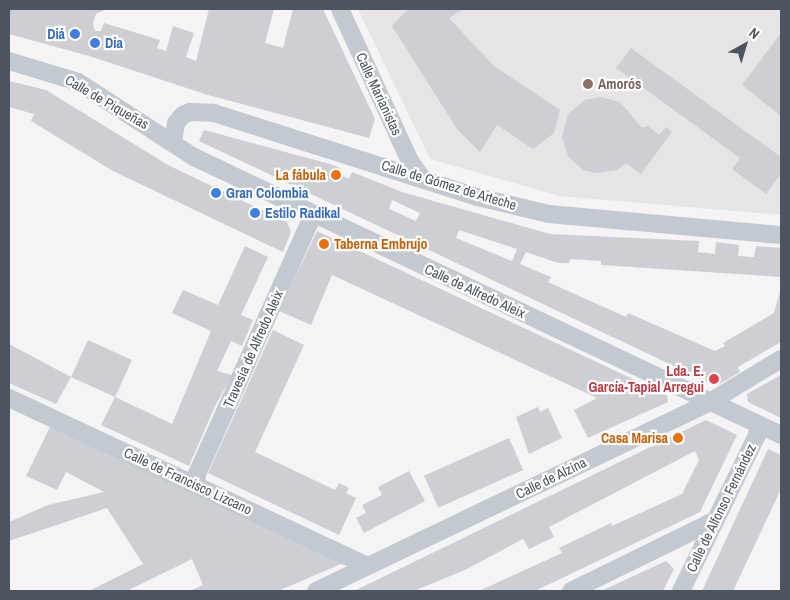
<!DOCTYPE html>
<meta charset="utf-8">
<style>
body{margin:0}
#map{position:relative;width:790px;height:600px;overflow:hidden;background:#f5f3f3;font-family:"Archivo Narrow",sans-serif}
div>[style]{position:absolute}
.education>*{inset:0;background:#e6e4e4}
.building>*{inset:0;background:#cdcfd4;transform-origin:0 0}
.street>*{height:18px;margin:-9px;padding:0 9px;transform-origin:9px;border-radius:9px;background:#c2c9d0}
.dots>*{width:14px;height:14px;translate:-50% -50%;box-sizing:border-box;border:2px solid #fff;border-radius:50%}
span{translate:-50% -50%;white-space:nowrap;text-align:center;line-height:1.15;-webkit-text-stroke:4.5px #fff;paint-order:stroke}
.shop-label{font-size:14px;color:#366cbe;font-weight:700}
.right{translate:-100% -50%;text-align:right}
.left{translate:0 -50%;text-align:left}
.education-label{font-size:14px;color:#785e54;font-weight:700}
.street-label{font-size:14px;color:#4c545f}
.food-label{font-size:14px;color:#c56008;font-weight:700}
.health-label{font-size:14px;color:#be3a42;font-weight:700}
.frame{position:absolute;inset:0;border:10px solid #4c545f;pointer-events:none}
.north{position:absolute;left:720px;top:20px;width:50px;height:50px;-webkit-text-stroke:4px #fff;paint-order:stroke;rotate:39deg;font-size:14px;font-weight:700;line-height:20px;text-align:center;color:#4c545f}
.north::after{content:'';display:block;margin:auto;width:18px;height:22px;background:#4c545f;clip-path:polygon(50% 0,100% 100%,50% 72%,0 100%)}
</style>
<div id="map">
<div class="education">
<i style="clip-path:polygon(358px 9px,781px 9px,781px 215px,559px 196px,430px 159px)"></i>
</div>
<div class="building">
<i style="clip-path:polygon(9px 9px,107px 9px,96px 14px,93px 23px,95px 31px,101px 31px,104px 23px,160px 40px,157px 48px,166px 51px,173px 26px,194px 33px,186px 57px,196px 61px,209px 9px,274px 9px,265px 43px,283px 48px,293px 9px,323px 9px,375px 119px,369px 138px,208px 95px,89px 56px,9px 34px)"></i>
<i style="clip-path:polygon(408px 9px,464px 9px,449px 18px,494px 66px,560px 110px,554px 133px,533px 149px,497px 125px,480px 152px,457px 129px,392px 26px)"></i>
<i style="clip-path:polygon(781px 33px,781px 116px,742px 85px)"></i>
<i style="clip-path:polygon(631px 48px,781px 157px,781px 173px,766px 194px,732px 169px,740px 158px,616px 68px)"></i>
<i style="clip-path:polygon(9px 81px,46px 90px,168px 165px,287px 222px,291px 232px,283px 252px,113px 171px,31px 121px,34px 114px,9px 107px)"></i>
<i style="clip-path:polygon(601px 97px,620px 102px,642px 128px,648px 126px,659px 135px,666px 127px,672px 132px,641px 174px,626px 163px,617px 170px,595px 173px,583px 170px,568px 156px,562px 137px,568px 114px,585px 100px)"></i>
<i style="clip-path:polygon(evenodd,204px 130px,330px 164px,340px 168px,338px 174px,349px 179px,352px 172px,402px 192px,550px 234px,699px 241px,698px 252px,715px 254px,716px 242px,739px 245px,738px 256px,754px 257px,756px 246px,781px 248px,781px 277px,601px 265px,601px 261px,570px 259px,569px 263px,558px 263px,526px 252px,520px 264px,551px 277px,548px 282px,626px 317px,628px 313px,715px 351px,725px 346px,723px 343px,774px 313px,781px 288px,781px 342px,738px 367px,740px 372px,716px 386px,199px 141px,204px 130px,392px 200px,420px 213px,416px 221px,389px 209px,392px 200px,204px 130px,459px 230px,517px 249px,512px 261px,456px 238px,459px 230px)"></i>
<i style="clip-path:polygon(317px 231px,667px 395px,668px 402px,588px 438px,574px 410px,597px 398px,332px 275px,311px 325px,279px 311px)"></i>
<i style="clip-path:polygon(245px 246px,268px 257px,241px 315px,253px 320px,242px 346px,231px 341px,217px 371px,232px 375px,215px 406px,189px 466px,101px 425px,115px 397px,172px 424px,211px 331px,172px 313px,183px 290px,218px 305px)"></i>
<i style="clip-path:polygon(273px 330px,304px 345px,255px 452px,335px 490px,339px 483px,349px 488px,346px 493px,356px 498px,339px 535px,208px 473px)"></i>
<i style="clip-path:polygon(88px 340px,132px 360px,115px 397px,71px 377px,56px 404px,9px 383px,9px 344px,71px 377px)"></i>
<i style="clip-path:polygon(781px 375px,781px 418px,748px 402px,747px 394px)"></i>
<i style="clip-path:polygon(538px 407px,540px 412px,548px 408px,562px 438px,529px 454px,516px 417px)"></i>
<i style="clip-path:polygon(706px 420px,737px 435px,700px 512px,535px 591px,479px 591px,562px 553px,559px 548px,611px 523px,612px 526px,682px 494px,699px 460px,695px 451px,549px 527px,554px 537px,529px 549px,523px 539px,467px 569px,414px 591px,354px 591px)"></i>
<i style="clip-path:polygon(52px 423px,337px 558px,341px 564px,278px 591px,190px 591px,203px 585px,192px 559px,127px 591px,89px 591px,143px 564px,107px 508px,9px 541px,9px 522px,48px 505px,104px 492px,66px 472px,57px 490px,26px 476px)"></i>
<i style="left:509px;top:438px;width:35px;height:93px;rotate:66deg"></i>
<i style="clip-path:polygon(768px 449px,781px 455px,781px 489px,733px 591px,702px 591px)"></i>
<i style="clip-path:polygon(409px 471px,425px 501px,364px 533px,356px 518px,366px 513px,362px 505px,382px 495px,378px 487px)"></i>
<i style="clip-path:polygon(666px 561px,674px 569px,663px 591px,601px 591px)"></i>
</div>
<div class="street">
<i style="left:340px;top:9px;width:167px;rotate:65.3deg"></i>
<i style="left:410px;top:161px;width:21px;rotate:55deg"></i>
<i style="left:9px;top:61px;width:72px;rotate:16.9deg"></i>
<i style="left:78px;top:82px;width:138px;rotate:32.9deg"></i>
<i style="left:194px;top:157px;width:650px;rotate:25.34deg"></i>
<i style="left:173px;top:142px;width:19px;rotate:-81deg"></i>
<i style="left:176px;top:123px;width:11px;rotate:-49deg"></i>
<i style="left:183px;top:115px;width:8px;rotate:-23deg"></i>
<i style="left:190px;top:112px;width:24px;rotate:2deg"></i>
<i style="left:214px;top:113px;width:277px;rotate:17.7deg"></i>
<i style="left:478px;top:197px;width:73px;rotate:13.5deg"></i>
<i style="left:549px;top:214px;width:233px;rotate:5.2deg"></i>
<i style="left:9px;top:398px;width:395px;rotate:25.1deg"></i>
<i style="left:196px;top:484px;width:10px;rotate:-84deg"></i>
<i style="left:197px;top:474px;width:274px;rotate:-65.9deg"></i>
<i style="left:309px;top:224px;width:10px;rotate:-84deg"></i>
<i style="left:316px;top:591px;width:437px;rotate:-25.6deg"></i>
<i style="left:710px;top:402px;width:83px;rotate:-31.2deg"></i>
<i style="left:571px;top:591px;width:157px;rotate:-26.1deg"></i>
<i style="left:681px;top:591px;width:174px;rotate:-64deg"></i>
<i style="left:757px;top:435px;width:10px;rotate:-79deg"></i>
</div>
<div class="dots">
<i style="left:75px;top:34px;background:#3f7fe0"></i>
<i style="left:95px;top:43px;background:#3f7fe0"></i>
<i style="left:588px;top:84px;background:#8d6e63"></i>
<i style="left:336px;top:175px;background:#e8710a"></i>
<i style="left:216px;top:193px;background:#3f7fe0"></i>
<i style="left:255px;top:213px;background:#3f7fe0"></i>
<i style="left:324px;top:244px;background:#e8710a"></i>
<i style="left:714px;top:379px;background:#e0444e"></i>
<i style="left:678px;top:438px;background:#e8710a"></i>
</div>
<div class="shop-label">
<span class="right" style="left:65px;top:34px">Diá</span>
<span class="left" style="left:105px;top:43px">Dia</span>
<span class="left" style="left:226px;top:193px">Gran Colombia</span>
<span class="left" style="left:265px;top:213px">Estilo Radikal</span>
</div>
<div class="education-label">
<span class="left" style="left:598px;top:84px">Amorós</span>
</div>
<div class="street-label">
<span style="left:379px;top:94px;rotate:65deg">Calle Marianistas</span>
<span style="left:107px;top:102px;rotate:30deg">Calle de Piqueñas</span>
<span style="left:449px;top:185px;rotate:17deg">Calle de Gómez de Arteche</span>
<span style="left:475px;top:291px;rotate:25deg">Calle de Alfredo Aleix</span>
<span style="left:253px;top:349px;rotate:-66deg">Travesía de Alfredo Aleix</span>
<span style="left:551px;top:478px;rotate:-26deg">Calle de Alzina</span>
<span style="left:188px;top:481px;rotate:25deg">Calle de Francisco Lizcano</span>
<span style="left:721px;top:508px;rotate:-64deg">Calle de Alfonso Fernández</span>
</div>
<div class="food-label">
<span class="right" style="left:326px;top:175px">La fábula</span>
<span class="left" style="left:334px;top:244px">Taberna Embrujo</span>
<span class="right" style="left:668px;top:438px">Casa Marisa</span>
</div>
<div class="health-label">
<span class="right" style="left:704px;top:379px">Lda. E.<br>García-Tapial Arregui</span>
</div>
<div class="frame"></div>
<div class="north">N</div>
</div>
